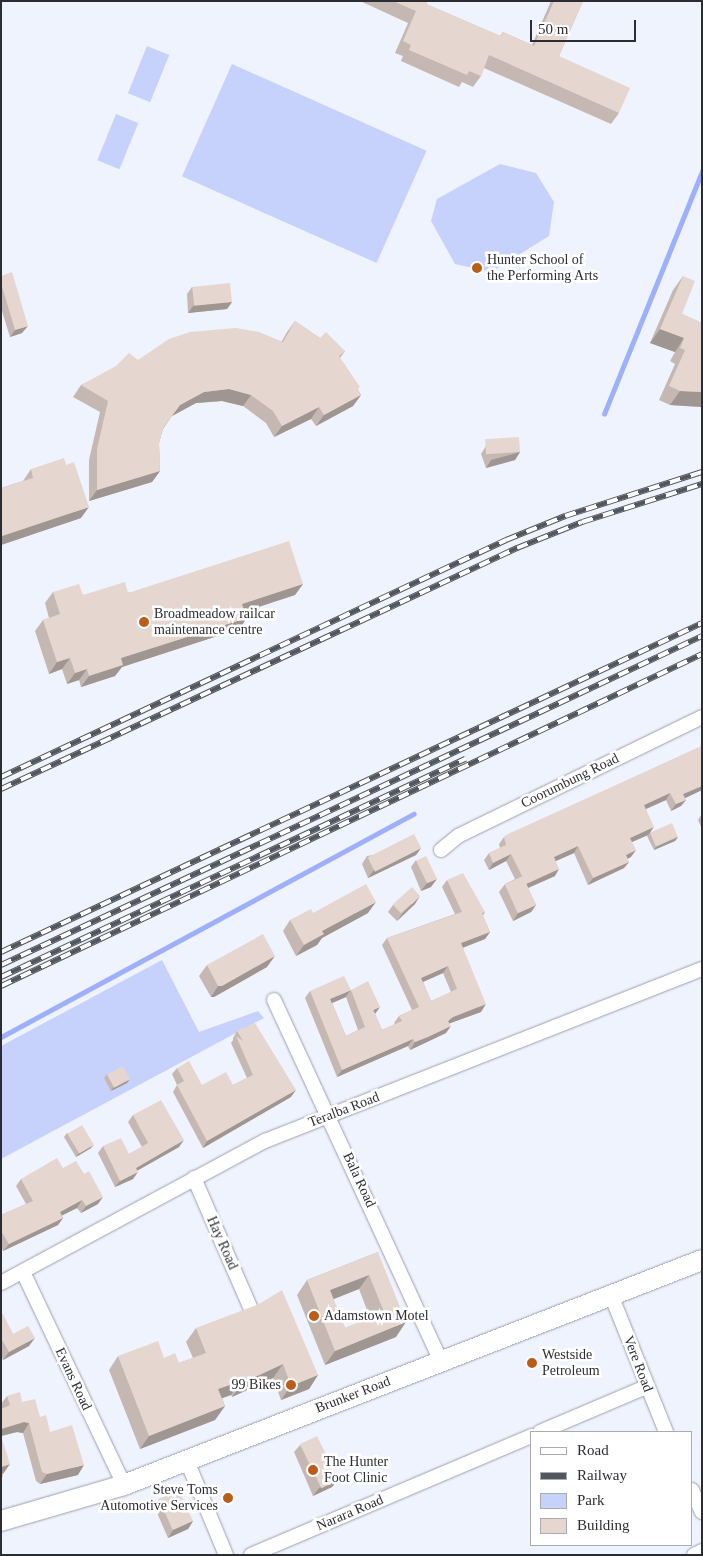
<!DOCTYPE html>
<style>
body{margin:0}
#map{position:relative;width:703px;height:1556px;overflow:hidden;background:#eff3fe;font-family:"Times New Roman",serif}
div>[style]{position:absolute}
.green>*{inset:0;background:#c6d2fc;transform-origin:0 0}
.stream>*{height:4.5px;margin:-2.25px;padding:0 2.25px;transform-origin:2.25px;border-radius:2.25px;background:#9eb0fb}
.roads{filter:drop-shadow(0 0 1px #9c9fac) drop-shadow(0 0 1px #9c9fac)}
.street>*{height:14px;margin:-7px;padding:0 7px;transform-origin:7px;border-radius:7px;background:#fff}
.secondary>*{height:20px;margin:-10px;padding:0 10px;transform-origin:10px;border-radius:10px;background:#fff}
.rail>*{height:5.5px;margin-top:-2.75px;transform-origin:0;background:repeating-linear-gradient(90deg,#fff 0 11px,#54565d 0 22px);box-sizing:border-box;border-block:1px solid #54565d}
.wall>*{inset:0;background:#c5b8b2}
.shaded-wall>*{inset:0;background:#a09691}
.building>*{inset:0;background:#e5d6cf;transform-origin:0 0}
.dots>*{width:14px;height:14px;translate:-50% -50%;box-sizing:border-box;border:2px solid #fff;border-radius:50%}
span{translate:-50% -50%;white-space:nowrap;text-align:center;line-height:1.15;-webkit-text-stroke:5px #fff;paint-order:stroke}
.poi-label{font-size:14px;color:#2c2d33}
.left{translate:0 -50%;text-align:left}
.right{translate:-100% -50%;text-align:right}
.street-label{font-size:14px;color:#2c2d33}
.frame{position:absolute;inset:0;border:2px solid #2c2d33;pointer-events:none}
.legend{position:absolute;left:530px;top:1431px;width:162px;height:115px;box-sizing:border-box;background:#fff;border:1px solid #ababad;margin:0;padding:6px 9px;list-style:none;font-size:15px;color:#2c2d33}
.legend li{display:flex;align-items:center;gap:10px;height:25px}
.legend b{width:25px;border:1px solid #ababad}
.scale{position:absolute;left:530px;top:20px;width:106px;height:22px;box-sizing:border-box;border:2px solid #2c2d33;border-top:0;padding-left:6px;font-size:15px;line-height:18px;white-space:nowrap;color:#2c2d33;-webkit-text-stroke:4px #fff;paint-order:stroke}
</style>
<div id="map">
<div class="green">
<i style="left:147px;top:46px;width:24px;height:51px;rotate:22deg"></i>
<i style="left:232px;top:64px;width:213px;height:123px;rotate:24deg"></i>
<i style="left:116px;top:114px;width:24px;height:50px;rotate:22deg"></i>
<i style="clip-path:polygon(500px 164px,536px 173px,554px 202px,549px 236px,491px 272px,455px 264px,431px 221px,437px 199px)"></i>
<i style="clip-path:polygon(162px 960px,199px 1032px,258px 1011px,264px 1018px,1px 1159px,1px 1046px)"></i>
</div>
<div class="stream">
<i style="left:604px;top:414px;width:262px;rotate:-68deg"></i>
<i style="left:1px;top:1037px;width:469px;rotate:-28.4deg"></i>
</div>
<div class="roads">
<div class="street">
<i style="left:441px;top:850px;width:22px;rotate:-39deg"></i>
<i style="left:458px;top:836px;width:271px;rotate:-26deg"></i>
<i style="left:274px;top:1000px;width:398px;rotate:65.2deg"></i>
<i style="left:194px;top:1178px;width:141px;rotate:66.5deg"></i>
<i style="left:23px;top:1272px;width:236px;rotate:64.6deg"></i>
<i style="left:1px;top:1283px;width:300px;rotate:-28.3deg"></i>
<i style="left:265px;top:1141px;width:470px;rotate:-21.5deg"></i>
<i style="left:611px;top:1295px;width:148px;rotate:68.1deg"></i>
<i style="left:540px;top:1432px;width:115px;rotate:-23deg"></i>
<i style="left:187px;top:1461px;width:102px;rotate:67.5deg"></i>
<i style="left:692px;top:1490px;width:24px;rotate:66deg"></i>
<i style="left:251px;top:1555px;width:305px;rotate:-23deg"></i>
<i style="left:694px;top:1555px;width:9px;rotate:-27deg"></i>
</div>
<div class="secondary">
<i style="left:1px;top:1521px;width:128px;rotate:-16.3deg"></i>
<i style="left:124px;top:1485px;width:620px;rotate:-21.27deg"></i>
</div>
</div>
<div class="rail">
<i style="left:1px;top:777px;width:558px;rotate:-25.14deg"></i>
<i style="left:506px;top:540px;width:64px;rotate:-22.1deg"></i>
<i style="left:565px;top:516px;width:144px;rotate:-17.8deg"></i>
<i style="left:1px;top:789px;width:570px;rotate:-25.04deg"></i>
<i style="left:517px;top:548px;width:70px;rotate:-21.8deg"></i>
<i style="left:582px;top:522px;width:126px;rotate:-17.6deg"></i>
<i style="left:1px;top:952px;width:774px;rotate:-25.14deg"></i>
<i style="left:1px;top:965px;width:774px;rotate:-25.14deg"></i>
<i style="left:1px;top:977px;width:513px;rotate:-25.17deg"></i>
<i style="left:1px;top:986px;width:776px;rotate:-25.34deg"></i>
</div>
<div class="wall">
<i style="clip-path:polygon(360px 1px,428px 1px,426px 4px,500px 36px,503px 32px,532px 45px,551px 1px,583px 1px,559px 56px,619px 113px,611px 124px,484px 68px,481px 76px,473px 87px,462px 82px,459px 87px,401px 61px,403px 56px,395px 53px,408px 23px)"></i>
<i style="clip-path:polygon(1px 276px,22px 333px,10px 337px,1px 308px)"></i>
<i style="clip-path:polygon(683px 276px,682px 314px,702px 323px,702px 407px,670px 405px,659px 400px,675px 364px,670px 361px,675px 352px,650px 343px,673px 290px)"></i>
<i style="clip-path:polygon(192px 287px,232px 302px,227px 309px,188px 313px,187px 294px)"></i>
<i style="clip-path:polygon(295px 321px,320px 338px,345px 351px,340px 358px,361px 395px,353px 406px,316px 426px,311px 419px,274px 437px,266px 423px,243px 406px,222px 401px,196px 403px,172px 416px,163px 429px,159px 443px,160px 471px,152px 482px,89px 501px,89px 460px,100px 412px,73px 397px,81px 385px,138px 360px,282px 341px,287px 332px)"></i>
<i style="clip-path:polygon(486px 446px,520px 452px,515px 460px,486px 468px,481px 454px)"></i>
<i style="clip-path:polygon(31px 469px,81px 518px,1px 545px,1px 488px,23px 481px)"></i>
<i style="clip-path:polygon(303px 584px,295px 595px,245px 611px,247px 618px,239px 629px,122px 667px,115px 676px,81px 687px,79px 680px,67px 684px,62px 669px,49px 674px,35px 631px,43px 620px,49px 618px,45px 603px,53px 592px,83px 595px)"></i>
<i style="clip-path:polygon(702px 746px,702px 790px,685px 798px,686px 800px,681px 806px,671px 811px,666px 800px,646px 809px,651px 832px,678px 837px,675px 841px,654px 850px,647px 836px,648px 835px,632px 842px,631px 857px,627px 859px,629px 862px,624px 868px,588px 885px,574px 853px,556px 861px,555px 876px,528px 888px,536px 905px,531px 912px,513px 921px,499px 892px,505px 884px,515px 879px,506px 861px,489px 870px,484px 860px,489px 853px,500px 848px,499px 844px,504px 837px)"></i>
<i style="clip-path:polygon(702px 814px,702px 829px,698px 820px)"></i>
<i style="clip-path:polygon(421px 848px,416px 855px,368px 878px,362px 864px,367px 856px)"></i>
<i style="clip-path:polygon(416px 860px,431px 887px,421px 891px,411px 867px)"></i>
<i style="clip-path:polygon(evenodd,447px 880px,485px 912px,483px 916px,490px 932px,485px 939px,463px 948px,481px 1012px,450px 1023px,446px 1033px,423px 1044px,410px 1050px,408px 1046px,337px 1077px,305px 998px,310px 991px,346px 997px,332px 1003px,346px 1036px,358px 1030px,346px 997px,351px 990px,375px 1014px,382px 1030px,395px 1024px,394px 1023px,399px 1016px,412px 1010px,382px 945px,387px 938px,455px 914px,442px 887px,447px 880px,443px 973px,451px 992px,431px 1001px,423px 982px,443px 973px)"></i>
<i style="clip-path:polygon(415px 904px,397px 921px,388px 912px,393px 905px)"></i>
<i style="clip-path:polygon(313px 913px,368px 913px,322px 938px,317px 945px,296px 956px,283px 931px,290px 920px)"></i>
<i style="clip-path:polygon(207px 965px,267px 967px,214px 997px,211px 997px,199px 976px)"></i>
<i style="clip-path:polygon(237px 1031px,291px 1097px,203px 1148px,173px 1092px,177px 1085px,172px 1074px,177px 1068px,202px 1085px,233px 1085px,247px 1078px,231px 1043px,233px 1040px,233px 1038px)"></i>
<i style="clip-path:polygon(107px 1074px,127px 1083px,111px 1091px,104px 1078px)"></i>
<i style="clip-path:polygon(133px 1115px,179px 1147px,137px 1171px,133px 1179px,115px 1187px,98px 1153px,103px 1146px,129px 1154px,142px 1147px,128px 1122px)"></i>
<i style="clip-path:polygon(67px 1133px,91px 1148px,76px 1157px,64px 1137px)"></i>
<i style="clip-path:polygon(63px 1168px,98px 1204px,81px 1213px,77px 1208px,62px 1215px,63px 1218px,58px 1225px,3px 1251px,1px 1247px,1px 1215px,26px 1204px,16px 1186px,21px 1179px)"></i>
<i style="clip-path:polygon(evenodd,378px 1252px,396px 1337px,325px 1365px,297px 1295px,307px 1280px,378px 1252px,359px 1289px,370px 1318px,345px 1328px,333px 1299px,359px 1289px)"></i>
<i style="clip-path:polygon(1px 1314px,13px 1334px,29px 1346px,3px 1360px,1px 1356px)"></i>
<i style="clip-path:polygon(196px 1328px,318px 1375px,309px 1389px,281px 1400px,273px 1378px,232px 1397px,231px 1395px,222px 1398px,225px 1406px,215px 1420px,140px 1449px,109px 1370px,118px 1356px,164px 1358px,179px 1363px,193px 1358px,186px 1342px)"></i>
<i style="clip-path:polygon(7px 1396px,40px 1417px,78px 1475px,40px 1484px,36px 1481px,23px 1433px,17px 1432px,1px 1436px,3px 1476px,1px 1479px,1px 1404px)"></i>
<i style="clip-path:polygon(300px 1445px,338px 1480px,332px 1487px,313px 1496px,294px 1452px)"></i>
<i style="clip-path:polygon(159px 1499px,193px 1521px,188px 1529px,168px 1538px,154px 1506px)"></i>
</div>
<div class="shaded-wall">
<i style="clip-path:polygon(232px 302px,227px 309px,188px 313px,194px 305px)"></i>
<i style="clip-path:polygon(28px 326px,22px 333px,10px 337px,15px 330px)"></i>
<i style="clip-path:polygon(660px 329px,684px 338px,675px 352px,650px 343px)"></i>
<i style="clip-path:polygon(229px 389px,251px 395px,243px 406px,222px 401px,196px 403px,172px 416px,180px 405px,204px 392px)"></i>
<i style="clip-path:polygon(680px 391px,702px 392px,702px 407px,670px 405px)"></i>
<i style="clip-path:polygon(361px 395px,353px 406px,316px 426px,324px 415px)"></i>
<i style="clip-path:polygon(319px 407px,311px 419px,274px 437px,282px 426px)"></i>
<i style="clip-path:polygon(520px 452px,515px 460px,486px 468px,491px 460px)"></i>
<i style="clip-path:polygon(160px 471px,152px 482px,89px 501px,97px 490px)"></i>
<i style="clip-path:polygon(89px 507px,81px 518px,1px 545px,1px 538px,2px 536px)"></i>
<i style="clip-path:polygon(303px 584px,295px 595px,234px 615px,242px 604px)"></i>
<i style="clip-path:polygon(247px 618px,239px 629px,122px 667px,115px 676px,81px 687px,89px 676px,121px 658px)"></i>
<i style="clip-path:polygon(70px 658px,62px 669px,49px 674px,57px 662px)"></i>
<i style="clip-path:polygon(87px 669px,79px 680px,67px 684px,75px 673px)"></i>
<i style="clip-path:polygon(702px 786px,702px 790px,679px 801px,683px 794px)"></i>
<i style="clip-path:polygon(670px 793px,666px 800px,639px 812px,644px 805px)"></i>
<i style="clip-path:polygon(686px 800px,681px 806px,671px 811px,676px 804px)"></i>
<i style="clip-path:polygon(654px 827px,648px 835px,625px 845px,630px 838px)"></i>
<i style="clip-path:polygon(678px 837px,675px 841px,654px 850px,656px 847px)"></i>
<i style="clip-path:polygon(578px 846px,574px 853px,549px 864px,554px 857px)"></i>
<i style="clip-path:polygon(421px 848px,416px 855px,368px 878px,374px 870px)"></i>
<i style="clip-path:polygon(636px 850px,631px 857px,621px 862px,626px 855px)"></i>
<i style="clip-path:polygon(511px 854px,506px 861px,489px 870px,493px 863px)"></i>
<i style="clip-path:polygon(629px 862px,624px 868px,588px 885px,593px 878px)"></i>
<i style="clip-path:polygon(559px 869px,555px 876px,521px 891px,526px 884px)"></i>
<i style="clip-path:polygon(437px 879px,431px 887px,421px 891px,427px 883px)"></i>
<i style="clip-path:polygon(420px 896px,415px 904px,397px 921px,402px 914px)"></i>
<i style="clip-path:polygon(376px 902px,368px 913px,322px 938px,317px 945px,296px 956px,304px 945px,322px 931px)"></i>
<i style="clip-path:polygon(536px 905px,531px 912px,513px 921px,518px 913px)"></i>
<i style="clip-path:polygon(490px 932px,485px 939px,456px 950px,461px 943px)"></i>
<i style="clip-path:polygon(275px 956px,267px 967px,214px 997px,211px 997px,218px 986px)"></i>
<i style="clip-path:polygon(448px 966px,443px 973px,416px 985px,421px 978px)"></i>
<i style="clip-path:polygon(351px 990px,346px 997px,325px 1006px,330px 999px)"></i>
<i style="clip-path:polygon(486px 1004px,481px 1012px,448px 1024px,448px 1021px,453px 1017px)"></i>
<i style="clip-path:polygon(380px 1007px,375px 1014px,373px 1010px)"></i>
<i style="clip-path:polygon(451px 1026px,446px 1033px,410px 1050px,415px 1042px)"></i>
<i style="clip-path:polygon(413px 1039px,408px 1046px,337px 1077px,342px 1070px)"></i>
<i style="clip-path:polygon(130px 1079px,127px 1083px,111px 1091px,114px 1087px)"></i>
<i style="clip-path:polygon(296px 1090px,291px 1097px,203px 1148px,207px 1141px)"></i>
<i style="clip-path:polygon(184px 1140px,179px 1147px,131px 1174px,136px 1168px)"></i>
<i style="clip-path:polygon(94px 1145px,91px 1148px,76px 1157px,79px 1153px)"></i>
<i style="clip-path:polygon(138px 1172px,133px 1179px,115px 1187px,120px 1181px)"></i>
<i style="clip-path:polygon(103px 1197px,98px 1204px,81px 1213px,86px 1206px)"></i>
<i style="clip-path:polygon(82px 1200px,77px 1208px,55px 1219px,60px 1212px)"></i>
<i style="clip-path:polygon(63px 1218px,58px 1225px,3px 1251px,9px 1244px)"></i>
<i style="clip-path:polygon(369px 1275px,359px 1289px,319px 1305px,330px 1290px)"></i>
<i style="clip-path:polygon(406px 1322px,396px 1337px,325px 1365px,335px 1351px)"></i>
<i style="clip-path:polygon(35px 1338px,29px 1346px,3px 1360px,9px 1352px)"></i>
<i style="clip-path:polygon(283px 1364px,273px 1378px,232px 1397px,242px 1383px)"></i>
<i style="clip-path:polygon(318px 1375px,309px 1389px,281px 1400px,291px 1386px)"></i>
<i style="clip-path:polygon(241px 1381px,231px 1395px,209px 1403px,218px 1389px)"></i>
<i style="clip-path:polygon(225px 1406px,215px 1420px,140px 1449px,149px 1436px)"></i>
<i style="clip-path:polygon(24px 1422px,29px 1423px,23px 1433px,17px 1432px,1px 1436px,1px 1429px)"></i>
<i style="clip-path:polygon(10px 1464px,3px 1474px,1px 1474px,1px 1467px)"></i>
<i style="clip-path:polygon(84px 1465px,78px 1475px,40px 1484px,47px 1474px)"></i>
<i style="clip-path:polygon(338px 1480px,332px 1487px,313px 1496px,319px 1488px)"></i>
<i style="clip-path:polygon(193px 1521px,188px 1529px,168px 1538px,173px 1530px)"></i>
</div>
<div class="building">
<i style="clip-path:polygon(393px 1px,428px 1px,426px 4px,501px 36px,503px 32px,534px 46px,554px 1px,583px 1px,559px 56px,630px 88px,619px 113px,489px 55px,481px 76px,469px 71px,467px 75px,409px 50px,411px 45px,403px 41px,416px 11px)"></i>
<i style="clip-path:polygon(12px 272px,28px 326px,15px 330px,1px 283px,1px 276px)"></i>
<i style="clip-path:polygon(683px 276px,695px 281px,682px 314px,702px 323px,702px 392px,680px 391px,669px 386px,685px 350px,680px 348px,684px 338px,660px 329px)"></i>
<i style="left:230px;top:283px;width:19px;height:38px;rotate:84deg"></i>
<i style="clip-path:polygon(295px 321px,320px 338px,326px 332px,345px 351px,339px 356px,360px 387px,357px 389px,361px 395px,324px 415px,319px 407px,282px 426px,273px 411px,251px 395px,229px 389px,204px 392px,180px 405px,163px 428px,159px 443px,160px 471px,97px 490px,97px 449px,108px 401px,81px 385px,116px 366px,129px 353px,138px 360px,169px 339px,190px 332px,236px 328px,259px 332px,283px 342px)"></i>
<i style="left:519px;top:437px;width:15px;height:34px;rotate:86deg"></i>
<i style="clip-path:polygon(64px 458px,66px 465px,74px 462px,89px 507px,2px 536px,1px 532px,1px 523px,2px 522px,1px 519px,1px 488px,33px 478px,31px 469px)"></i>
<i style="clip-path:polygon(289px 541px,303px 584px,242px 604px,247px 618px,121px 658px,123px 665px,89px 676px,87px 669px,75px 673px,70px 658px,57px 662px,43px 620px,60px 614px,53px 592px,79px 584px,83px 595px,125px 582px,128px 593px)"></i>
<i style="clip-path:polygon(702px 746px,702px 786px,683px 794px,686px 800px,676px 804px,670px 793px,644px 805px,654px 827px,630px 838px,636px 850px,626px 855px,629px 862px,593px 878px,578px 846px,554px 857px,559px 869px,526px 884px,511px 854px,493px 863px,489px 853px,506px 845px,504px 837px,508px 834px)"></i>
<i style="left:672px;top:823px;width:15px;height:24px;rotate:67deg"></i>
<i style="left:414px;top:834px;width:16px;height:52px;rotate:63deg"></i>
<i style="left:426px;top:856px;width:25px;height:11px;rotate:64deg"></i>
<i style="clip-path:polygon(evenodd,463px 873px,485px 912px,482px 913px,490px 932px,461px 943px,486px 1004px,453px 1017px,448px 1021px,451px 1026px,428px 1037px,415px 1042px,413px 1039px,342px 1070px,310px 991px,344px 976px,351px 990px,330px 999px,346px 1036px,365px 1027px,351px 990px,368px 981px,380px 1007px,373px 1010px,382px 1030px,402px 1021px,399px 1016px,419px 1007px,387px 938px,462px 912px,447px 880px,463px 873px,448px 966px,457px 989px,431px 1001px,421px 978px,448px 966px)"></i>
<i style="left:523px;top:876px;width:32px;height:20px;rotate:66deg"></i>
<i style="clip-path:polygon(366px 884px,376px 902px,322px 931px,324px 934px,304px 945px,290px 920px,311px 909px,313px 913px)"></i>
<i style="left:412px;top:887px;width:12px;height:26px;rotate:48deg"></i>
<i style="clip-path:polygon(263px 934px,275px 956px,222px 986px,218px 986px,207px 965px)"></i>
<i style="clip-path:polygon(255px 1023px,296px 1090px,207px 1141px,177px 1085px,184px 1081px,177px 1068px,189px 1061px,202px 1085px,226px 1072px,233px 1085px,253px 1075px,236px 1036px,243px 1041px,237px 1031px)"></i>
<i style="left:123px;top:1066px;width:15px;height:18px;rotate:62deg"></i>
<i style="clip-path:polygon(161px 1100px,184px 1140px,136px 1168px,138px 1172px,120px 1181px,103px 1146px,121px 1138px,129px 1154px,148px 1143px,133px 1115px)"></i>
<i style="left:82px;top:1125px;width:23px;height:17px;rotate:59deg"></i>
<i style="clip-path:polygon(57px 1158px,63px 1168px,76px 1161px,84px 1174px,89px 1171px,103px 1197px,86px 1206px,82px 1200px,60px 1212px,63px 1218px,9px 1244px,1px 1231px,1px 1215px,33px 1201px,21px 1179px)"></i>
<i style="clip-path:polygon(evenodd,378px 1252px,406px 1322px,335px 1351px,307px 1280px,378px 1252px,369px 1275px,384px 1312px,345px 1328px,330px 1290px,369px 1275px)"></i>
<i style="clip-path:polygon(282px 1290px,318px 1375px,291px 1386px,283px 1364px,242px 1383px,241px 1381px,218px 1389px,225px 1406px,149px 1436px,118px 1356px,158px 1341px,164px 1358px,175px 1353px,179px 1363px,206px 1353px,196px 1328px,259px 1304px)"></i>
<i style="clip-path:polygon(1px 1314px,3px 1314px,13px 1334px,28px 1326px,35px 1338px,9px 1352px,1px 1338px)"></i>
<i style="clip-path:polygon(20px 1392px,22px 1402px,35px 1399px,40px 1417px,46px 1415px,50px 1432px,72px 1425px,84px 1465px,47px 1474px,42px 1472px,29px 1423px,24px 1422px,1px 1429px,1px 1409px,10px 1405px,7px 1396px)"></i>
<i style="clip-path:polygon(1px 1436px,10px 1464px,1px 1467px)"></i>
<i style="left:317px;top:1436px;width:49px;height:19px;rotate:64deg"></i>
<i style="clip-path:polygon(1px 1469px,3px 1476px,1px 1477px)"></i>
<i style="left:179px;top:1490px;width:34px;height:22px;rotate:66deg"></i>
</div>
<div class="dots">
<i style="left:477px;top:268px;background:#bc5c19"></i>
<i style="left:144px;top:622px;background:#bc5c19"></i>
<i style="left:314px;top:1316px;background:#bc5c19"></i>
<i style="left:532px;top:1363px;background:#bc5c19"></i>
<i style="left:291px;top:1385px;background:#bc5c19"></i>
<i style="left:313px;top:1470px;background:#bc5c19"></i>
<i style="left:228px;top:1498px;background:#bc5c19"></i>
</div>
<div class="poi-label">
<span class="left" style="left:487px;top:268px">Hunter School of<br>the Performing Arts</span>
<span class="left" style="left:154px;top:622px">Broadmeadow railcar<br>maintenance centre</span>
<span class="left" style="left:324px;top:1316px">Adamstown Motel</span>
<span class="left" style="left:542px;top:1363px">Westside<br>Petroleum</span>
<span class="right" style="left:281px;top:1385px">99 Bikes</span>
<span class="left" style="left:324px;top:1470px">The Hunter<br>Foot Clinic</span>
<span class="right" style="left:218px;top:1498px">Steve Toms<br>Automotive Services</span>
</div>
<div class="street-label">
<span style="left:570px;top:781px;rotate:-26deg">Coorumbung Road</span>
<span style="left:344px;top:1110px;rotate:-21deg">Teralba Road</span>
<span style="left:359px;top:1180px;rotate:65deg">Bala Road</span>
<span style="left:222px;top:1243px;rotate:66deg">Hay Road</span>
<span style="left:638px;top:1364px;rotate:69deg">Vere Road</span>
<span style="left:73px;top:1379px;rotate:65deg">Evans Road</span>
<span style="left:353px;top:1395px;rotate:-21deg">Brunker Road</span>
<span style="left:350px;top:1513px;rotate:-23deg">Narara Road</span>
</div>
<div class="frame"></div>
<ul class="legend">
<li><b style="height:6px;background:#fff"></b>Road</li>
<li><b style="height:6px;background:#54565d"></b>Railway</li>
<li><b style="height:14px;background:#c6d2fc"></b>Park</li>
<li><b style="height:14px;background:#e5d6cf"></b>Building</li>
</ul>
<div class="scale">50 m</div>
</div>
